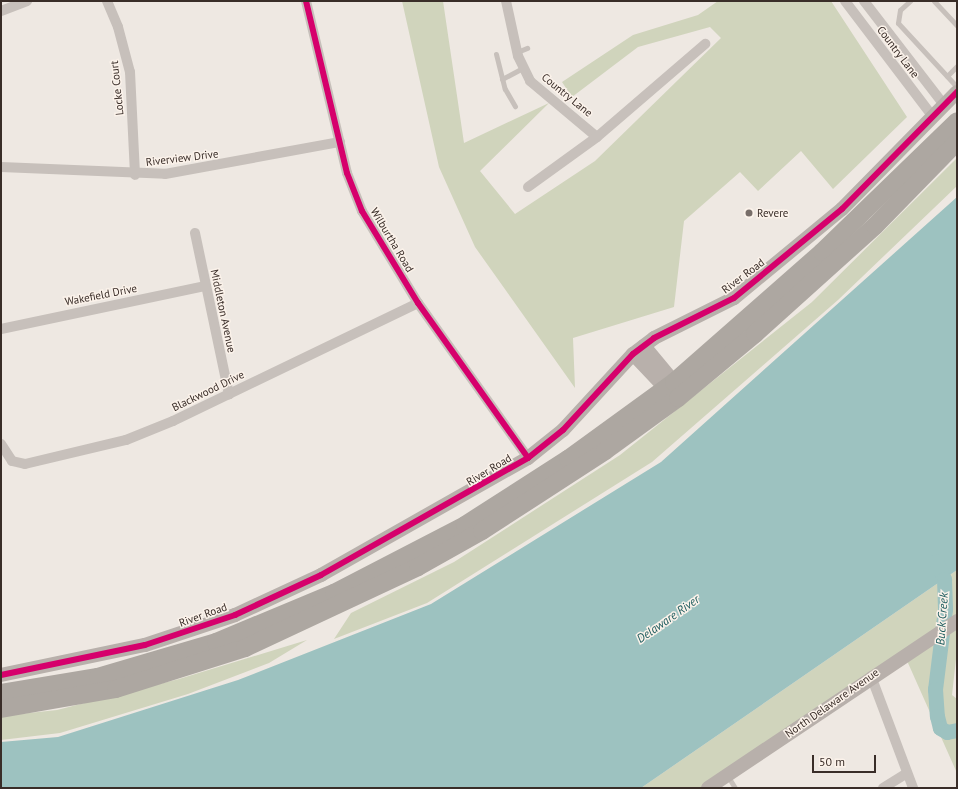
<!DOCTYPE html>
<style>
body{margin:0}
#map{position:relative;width:958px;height:789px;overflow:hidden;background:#eee8e2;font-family:"PT Sans",sans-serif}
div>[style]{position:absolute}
.green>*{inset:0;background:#d0d4bc}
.water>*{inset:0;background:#9dc2c0}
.river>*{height:15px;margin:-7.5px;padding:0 7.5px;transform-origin:7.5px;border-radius:7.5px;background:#9dc2c0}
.lane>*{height:5px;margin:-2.5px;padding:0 2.5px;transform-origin:2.5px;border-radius:2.5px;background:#c7c0bb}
.street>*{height:10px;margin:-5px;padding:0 5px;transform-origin:5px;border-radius:5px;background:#c7c0bb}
.secondary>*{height:14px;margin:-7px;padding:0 7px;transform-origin:7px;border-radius:7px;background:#b8b0ab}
.highway>*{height:18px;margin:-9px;padding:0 9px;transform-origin:9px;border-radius:9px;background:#ada7a1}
.cycleway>*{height:6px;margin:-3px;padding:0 3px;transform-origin:3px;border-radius:3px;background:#d6006c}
.dots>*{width:11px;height:11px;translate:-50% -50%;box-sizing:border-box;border:2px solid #fbf2ea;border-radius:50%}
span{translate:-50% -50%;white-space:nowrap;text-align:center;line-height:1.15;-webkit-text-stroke:3px #fbf2ea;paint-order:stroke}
.street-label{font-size:11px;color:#392d28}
.poi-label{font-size:11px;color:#392d28}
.left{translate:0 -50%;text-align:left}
.water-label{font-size:12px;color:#1c5b5d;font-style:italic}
.frame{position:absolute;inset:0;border:2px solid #392d28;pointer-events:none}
.scale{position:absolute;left:812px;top:755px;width:64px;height:18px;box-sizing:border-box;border:2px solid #392d28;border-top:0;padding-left:5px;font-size:12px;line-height:14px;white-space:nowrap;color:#392d28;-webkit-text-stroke:3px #fbf2ea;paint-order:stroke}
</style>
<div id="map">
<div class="green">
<i style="clip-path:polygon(402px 1px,443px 1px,464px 143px,549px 103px,480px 171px,515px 214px,595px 161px,721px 38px,710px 27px,638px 47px,572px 97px,562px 82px,633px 35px,698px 15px,718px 1px,831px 1px,907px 117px,833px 189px,801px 151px,758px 191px,740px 172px,684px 221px,674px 307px,573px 338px,575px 388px,475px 247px,439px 167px)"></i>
<i style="clip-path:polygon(957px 158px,957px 186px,838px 300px,652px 462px,427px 603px,334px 639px,351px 613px,454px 562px,620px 455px,812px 302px)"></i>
<i style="clip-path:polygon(957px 570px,957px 650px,952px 695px,957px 699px,957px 773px,904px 654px,705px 788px,641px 788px)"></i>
<i style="clip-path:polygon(307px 640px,269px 663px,188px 694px,60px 733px,1px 740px,1px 716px,57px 710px,179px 679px)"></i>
</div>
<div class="water">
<i style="clip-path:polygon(957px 197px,957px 570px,641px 788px,1px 788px,1px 742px,58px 737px,238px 680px,431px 604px,661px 462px)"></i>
</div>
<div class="river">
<i style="left:936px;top:561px;width:20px;rotate:66deg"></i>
<i style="left:944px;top:579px;width:30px;rotate:88deg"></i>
<i style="left:945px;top:609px;width:81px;rotate:97.1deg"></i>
<i style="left:935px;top:689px;width:27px;rotate:86deg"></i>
<i style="left:937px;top:716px;width:12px;rotate:76deg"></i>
<i style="left:940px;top:728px;width:8px;rotate:30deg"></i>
<i style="left:947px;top:732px;width:10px;rotate:-11deg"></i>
</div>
<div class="lane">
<i style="left:910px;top:1px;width:13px;rotate:138deg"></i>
<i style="left:900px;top:10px;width:13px;rotate:99deg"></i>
<i style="left:898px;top:23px;width:87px;rotate:47.3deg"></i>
<i style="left:934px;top:1px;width:34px;rotate:47deg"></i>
<i style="left:517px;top:52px;width:11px;rotate:-22deg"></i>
<i style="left:496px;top:54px;width:36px;rotate:76deg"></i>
<i style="left:505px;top:89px;width:20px;rotate:60deg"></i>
<i style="left:947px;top:76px;width:14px;rotate:-45deg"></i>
<i style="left:502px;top:79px;width:24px;rotate:-28deg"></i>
<i style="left:727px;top:775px;width:15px;rotate:58deg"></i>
</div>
<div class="street">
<i style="left:107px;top:1px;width:28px;rotate:67deg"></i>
<i style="left:118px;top:27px;width:47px;rotate:75.1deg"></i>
<i style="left:130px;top:72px;width:103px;rotate:87.2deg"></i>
<i style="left:306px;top:1px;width:177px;rotate:76.6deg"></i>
<i style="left:347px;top:173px;width:41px;rotate:68.5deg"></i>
<i style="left:362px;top:211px;width:108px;rotate:58.7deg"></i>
<i style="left:418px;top:303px;width:190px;rotate:54.6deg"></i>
<i style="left:506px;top:1px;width:56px;rotate:77.7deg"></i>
<i style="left:518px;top:56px;width:28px;rotate:64deg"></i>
<i style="left:530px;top:81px;width:87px;rotate:39.9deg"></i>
<i style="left:845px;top:1px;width:146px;rotate:52.8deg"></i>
<i style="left:864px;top:1px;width:131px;rotate:52.4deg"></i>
<i style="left:1px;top:11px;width:28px;rotate:-21deg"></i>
<i style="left:1px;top:167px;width:164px;rotate:2.4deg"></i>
<i style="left:165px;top:174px;width:178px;rotate:-10.4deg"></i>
<i style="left:528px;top:187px;width:85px;rotate:-35.9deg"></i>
<i style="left:597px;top:137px;width:143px;rotate:-40.7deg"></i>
<i style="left:195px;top:233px;width:165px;rotate:78.1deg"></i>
<i style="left:1px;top:329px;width:208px;rotate:-11.9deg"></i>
<i style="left:1px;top:444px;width:20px;rotate:57deg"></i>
<i style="left:12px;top:461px;width:13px;rotate:13deg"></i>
<i style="left:25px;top:464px;width:104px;rotate:-13.4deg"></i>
<i style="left:126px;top:440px;width:51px;rotate:-22deg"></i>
<i style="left:173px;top:421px;width:272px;rotate:-25.7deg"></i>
<i style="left:871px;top:676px;width:120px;rotate:69.4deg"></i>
<i style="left:883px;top:788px;width:28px;rotate:-32deg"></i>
</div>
<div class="secondary">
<i style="left:644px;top:346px;width:47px;rotate:50.2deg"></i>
<i style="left:674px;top:382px;width:10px;rotate:79deg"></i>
<i style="left:633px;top:354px;width:55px;rotate:46.5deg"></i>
<i style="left:1px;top:675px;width:147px;rotate:-11.8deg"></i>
<i style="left:145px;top:645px;width:95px;rotate:-18.4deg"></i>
<i style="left:235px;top:615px;width:95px;rotate:-24.9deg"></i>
<i style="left:321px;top:575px;width:238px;rotate:-29.5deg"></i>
<i style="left:528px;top:458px;width:45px;rotate:-38.7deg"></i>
<i style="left:563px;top:430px;width:103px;rotate:-47.4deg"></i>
<i style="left:633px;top:354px;width:26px;rotate:-37deg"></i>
<i style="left:654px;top:338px;width:89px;rotate:-26.6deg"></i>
<i style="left:734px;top:298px;width:140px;rotate:-39.5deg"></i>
<i style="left:842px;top:209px;width:164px;rotate:-45.5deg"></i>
<i style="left:708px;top:788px;width:300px;rotate:-33.8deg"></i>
</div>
<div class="highway">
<i style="left:1px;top:693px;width:98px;rotate:-9.4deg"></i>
<i style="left:98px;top:677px;width:123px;rotate:-16.5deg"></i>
<i style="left:216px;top:642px;width:128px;rotate:-22.6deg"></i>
<i style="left:334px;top:593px;width:148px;rotate:-27.4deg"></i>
<i style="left:465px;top:525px;width:122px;rotate:-32.7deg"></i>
<i style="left:568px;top:459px;width:131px;rotate:-36deg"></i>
<i style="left:674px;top:382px;width:197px;rotate:-41.3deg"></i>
<i style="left:822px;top:252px;width:188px;rotate:-44.1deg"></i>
<i style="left:1px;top:709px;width:117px;rotate:-9.9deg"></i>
<i style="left:116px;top:689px;width:135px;rotate:-17.6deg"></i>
<i style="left:245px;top:648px;width:191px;rotate:-25.1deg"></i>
<i style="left:418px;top:567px;width:73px;rotate:-29.4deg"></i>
<i style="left:482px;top:531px;width:147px;rotate:-33deg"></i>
<i style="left:605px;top:451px;width:90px;rotate:-36deg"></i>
<i style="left:678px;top:398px;width:100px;rotate:-39.7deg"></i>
<i style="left:755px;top:334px;width:161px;rotate:-42deg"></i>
<i style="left:875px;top:226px;width:117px;rotate:-45.7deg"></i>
</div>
<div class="cycleway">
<i style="left:306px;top:1px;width:177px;rotate:76.6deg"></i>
<i style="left:347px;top:173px;width:41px;rotate:68.5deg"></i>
<i style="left:362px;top:211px;width:108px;rotate:58.7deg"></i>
<i style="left:418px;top:303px;width:190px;rotate:54.6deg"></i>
<i style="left:1px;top:675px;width:147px;rotate:-11.8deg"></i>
<i style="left:145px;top:645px;width:95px;rotate:-18.4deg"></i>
<i style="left:235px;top:615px;width:95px;rotate:-24.9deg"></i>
<i style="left:321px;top:575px;width:238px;rotate:-29.5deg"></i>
<i style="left:528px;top:458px;width:45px;rotate:-38.7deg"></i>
<i style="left:563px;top:430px;width:103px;rotate:-47.4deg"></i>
<i style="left:633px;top:354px;width:26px;rotate:-37deg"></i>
<i style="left:654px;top:338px;width:89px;rotate:-26.6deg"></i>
<i style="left:734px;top:298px;width:140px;rotate:-39.5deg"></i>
<i style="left:842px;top:209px;width:164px;rotate:-45.5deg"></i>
</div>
<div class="dots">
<i style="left:749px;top:213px;background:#786e69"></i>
</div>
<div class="street-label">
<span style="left:898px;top:52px;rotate:53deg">Country Lane</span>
<span style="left:117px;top:88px;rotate:-96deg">Locke Court</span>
<span style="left:567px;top:95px;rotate:39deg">Country Lane</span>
<span style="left:182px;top:158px;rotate:-7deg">Riverview Drive</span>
<span style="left:392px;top:240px;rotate:59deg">Wilburtha Road</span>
<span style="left:743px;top:276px;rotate:-37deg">River Road</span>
<span style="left:101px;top:295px;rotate:-11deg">Wakefield Drive</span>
<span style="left:223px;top:311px;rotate:78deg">Middleton Avenue</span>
<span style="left:208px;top:391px;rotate:-26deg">Blackwood Drive</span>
<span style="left:489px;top:470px;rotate:-31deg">River Road</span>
<span style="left:203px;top:615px;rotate:-20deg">River Road</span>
<span style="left:832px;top:703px;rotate:-35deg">North Delaware Avenue</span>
</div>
<div class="poi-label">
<span class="left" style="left:757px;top:213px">Revere</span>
</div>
<div class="water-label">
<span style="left:668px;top:619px;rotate:-35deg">Delaware River</span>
<span style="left:942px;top:619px;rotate:-86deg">Buck Creek</span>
</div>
<div class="frame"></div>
<div class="scale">50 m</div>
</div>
